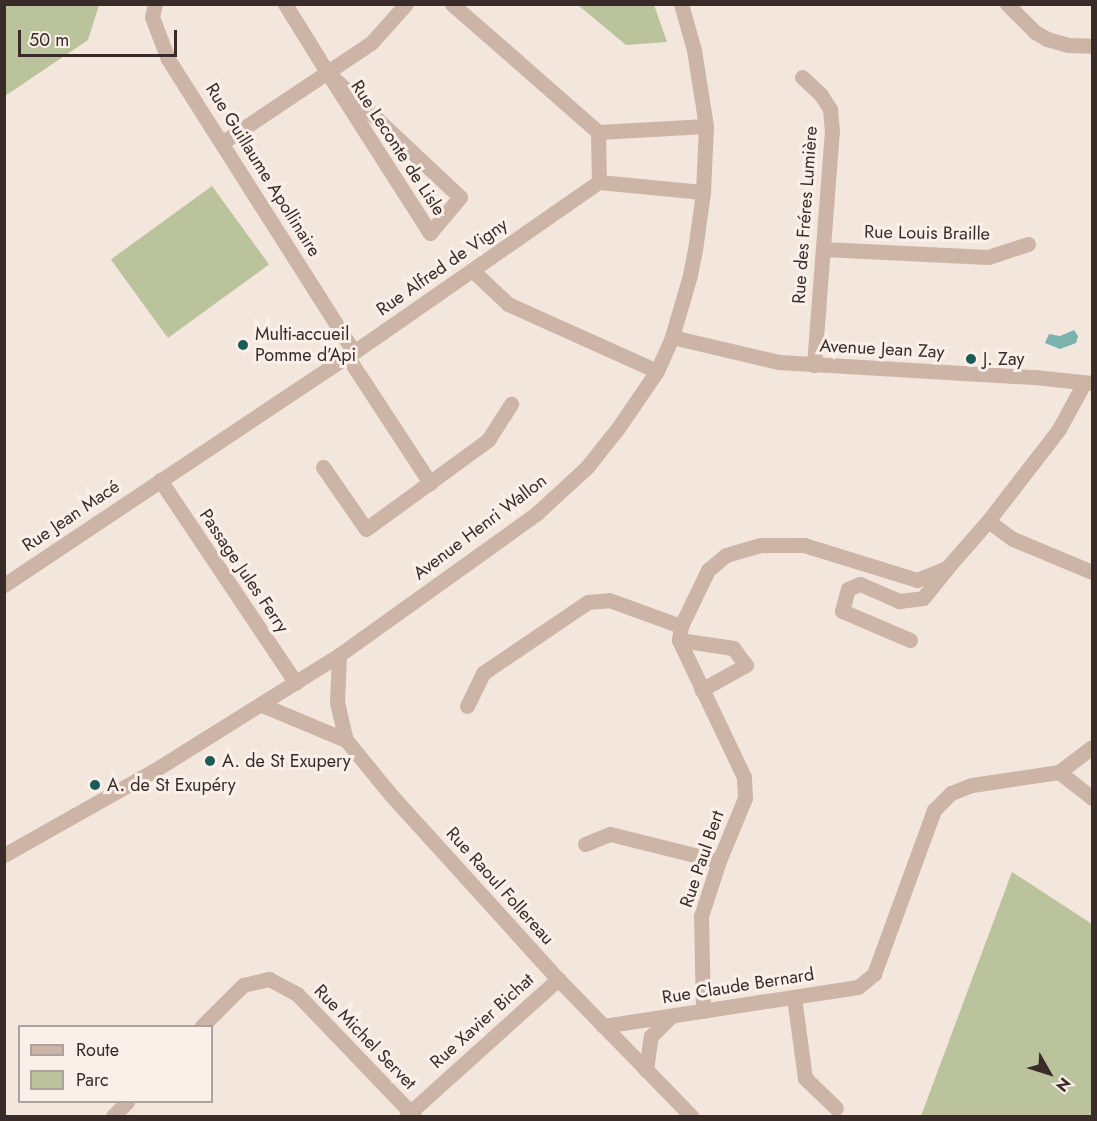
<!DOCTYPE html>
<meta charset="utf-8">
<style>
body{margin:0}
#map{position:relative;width:1097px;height:1121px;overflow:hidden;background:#f3e6dc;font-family:Jost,sans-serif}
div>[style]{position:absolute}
.green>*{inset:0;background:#bac39b;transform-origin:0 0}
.water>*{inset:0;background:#7ab2ad}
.minor>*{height:15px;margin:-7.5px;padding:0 7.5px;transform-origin:7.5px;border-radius:7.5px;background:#ccb4a7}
.tertiary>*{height:15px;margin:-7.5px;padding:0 7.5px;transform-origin:7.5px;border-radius:7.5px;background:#ccb4a7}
.dots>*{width:16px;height:16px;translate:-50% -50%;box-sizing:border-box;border:3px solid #faf0e9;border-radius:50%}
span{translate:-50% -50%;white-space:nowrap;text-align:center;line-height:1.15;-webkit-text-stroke:6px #faf0e9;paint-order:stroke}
.street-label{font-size:18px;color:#382b28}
.poi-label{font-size:18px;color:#382b28}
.left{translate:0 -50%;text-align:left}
.frame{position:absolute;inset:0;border:6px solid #382b28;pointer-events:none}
.legend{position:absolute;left:18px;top:1025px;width:195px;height:78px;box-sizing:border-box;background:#faf0e9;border:2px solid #aca19c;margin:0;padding:8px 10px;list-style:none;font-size:18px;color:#382b28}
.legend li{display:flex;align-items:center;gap:12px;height:30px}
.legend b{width:30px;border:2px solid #aca19c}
.north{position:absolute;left:1019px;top:1043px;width:60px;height:60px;-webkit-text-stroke:4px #faf0e9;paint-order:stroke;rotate:129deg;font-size:16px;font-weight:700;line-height:24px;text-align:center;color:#382b28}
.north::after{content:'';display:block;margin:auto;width:21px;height:27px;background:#382b28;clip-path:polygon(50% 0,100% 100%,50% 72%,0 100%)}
.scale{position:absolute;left:18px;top:30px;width:159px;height:27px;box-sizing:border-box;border:3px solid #382b28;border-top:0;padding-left:8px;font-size:18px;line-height:21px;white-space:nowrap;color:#382b28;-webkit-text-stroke:4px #faf0e9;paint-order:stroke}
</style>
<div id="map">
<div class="green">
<i style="clip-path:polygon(5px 4px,99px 4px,99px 5px,88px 40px,5px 96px)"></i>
<i style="clip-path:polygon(578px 5px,654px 5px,667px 42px,626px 45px)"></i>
<i style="left:212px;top:186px;width:97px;height:125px;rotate:54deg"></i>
<i style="clip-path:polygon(1012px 872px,1092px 924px,1092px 1116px,921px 1116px)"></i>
</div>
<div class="water">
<i style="clip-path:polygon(1074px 330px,1078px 336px,1076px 343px,1060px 349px,1045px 343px,1049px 334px,1060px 336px)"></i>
</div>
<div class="minor">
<i style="left:155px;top:4px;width:13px;rotate:103deg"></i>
<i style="left:152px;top:17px;width:45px;rotate:69.1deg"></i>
<i style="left:168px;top:59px;width:347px;rotate:57.6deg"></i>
<i style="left:285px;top:4px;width:80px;rotate:58.3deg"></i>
<i style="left:327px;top:72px;width:191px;rotate:57.4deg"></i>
<i style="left:430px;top:233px;width:47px;rotate:-50.2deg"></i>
<i style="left:460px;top:197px;width:183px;rotate:-136.8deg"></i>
<i style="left:452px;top:4px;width:194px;rotate:41.2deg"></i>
<i style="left:598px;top:132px;width:108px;rotate:-3.2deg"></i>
<i style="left:1007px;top:4px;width:40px;rotate:45deg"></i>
<i style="left:1035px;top:32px;width:14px;rotate:30deg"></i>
<i style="left:1047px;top:39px;width:22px;rotate:16deg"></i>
<i style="left:1068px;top:45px;width:24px;rotate:2deg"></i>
<i style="left:802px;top:77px;width:26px;rotate:43deg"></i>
<i style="left:821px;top:95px;width:17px;rotate:57deg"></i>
<i style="left:830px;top:109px;width:21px;rotate:85deg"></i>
<i style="left:832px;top:130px;width:236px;rotate:94.4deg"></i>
<i style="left:598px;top:132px;width:50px;rotate:88.9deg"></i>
<i style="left:223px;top:142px;width:178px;rotate:-33.8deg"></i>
<i style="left:371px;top:43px;width:52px;rotate:-48.1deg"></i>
<i style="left:823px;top:249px;width:165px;rotate:2.8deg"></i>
<i style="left:988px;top:257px;width:42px;rotate:-18deg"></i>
<i style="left:472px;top:270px;width:50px;rotate:43.4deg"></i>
<i style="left:508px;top:304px;width:163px;rotate:24.2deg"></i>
<i style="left:672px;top:337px;width:110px;rotate:13.2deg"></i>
<i style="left:779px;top:362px;width:255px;rotate:3.4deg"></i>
<i style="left:1034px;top:377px;width:58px;rotate:5.9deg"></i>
<i style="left:347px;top:356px;width:152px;rotate:56.8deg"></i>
<i style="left:323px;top:467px;width:75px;rotate:55.3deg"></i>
<i style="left:366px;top:529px;width:151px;rotate:-36.1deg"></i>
<i style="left:488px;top:440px;width:43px;rotate:-57.4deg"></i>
<i style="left:160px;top:480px;width:244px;rotate:56.2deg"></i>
<i style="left:988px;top:521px;width:31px;rotate:36deg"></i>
<i style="left:1013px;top:539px;width:86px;rotate:22.7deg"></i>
<i style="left:4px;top:585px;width:420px;rotate:-33.7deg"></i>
<i style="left:354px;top:352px;width:298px;rotate:-34.8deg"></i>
<i style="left:599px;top:182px;width:104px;rotate:5.5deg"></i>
<i style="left:679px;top:640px;width:55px;rotate:8.4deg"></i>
<i style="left:733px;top:648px;width:21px;rotate:53deg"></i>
<i style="left:746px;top:665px;width:51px;rotate:150.9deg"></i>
<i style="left:910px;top:640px;width:74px;rotate:-156.9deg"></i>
<i style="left:842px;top:611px;width:23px;rotate:-75deg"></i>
<i style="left:848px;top:589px;width:13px;rotate:-23deg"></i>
<i style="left:860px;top:584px;width:43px;rotate:23.6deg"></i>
<i style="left:899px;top:601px;width:24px;rotate:-7deg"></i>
<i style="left:923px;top:598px;width:38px;rotate:-51deg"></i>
<i style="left:339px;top:655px;width:47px;rotate:92.4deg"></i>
<i style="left:337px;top:702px;width:39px;rotate:77deg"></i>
<i style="left:346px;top:740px;width:71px;rotate:50.7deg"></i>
<i style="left:391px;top:795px;width:248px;rotate:47.8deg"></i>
<i style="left:558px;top:979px;width:191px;rotate:45.8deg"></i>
<i style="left:262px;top:705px;width:91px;rotate:22.6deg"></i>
<i style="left:467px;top:706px;width:37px;rotate:-64deg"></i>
<i style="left:483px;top:673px;width:127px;rotate:-34.1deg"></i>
<i style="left:588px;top:602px;width:21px;rotate:-5deg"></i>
<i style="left:609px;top:600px;width:77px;rotate:19.9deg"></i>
<i style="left:1059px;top:772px;width:42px;rotate:38.2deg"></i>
<i style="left:585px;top:844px;width:27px;rotate:-22deg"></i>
<i style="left:610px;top:834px;width:112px;rotate:13.9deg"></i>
<i style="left:794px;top:997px;width:82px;rotate:82.3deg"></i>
<i style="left:805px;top:1078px;width:43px;rotate:44.1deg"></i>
<i style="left:703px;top:1011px;width:95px;rotate:-91.2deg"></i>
<i style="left:701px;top:916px;width:58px;rotate:-71.9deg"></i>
<i style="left:719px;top:861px;width:68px;rotate:-67.6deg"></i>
<i style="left:745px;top:798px;width:21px;rotate:-93deg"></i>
<i style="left:744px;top:777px;width:152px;rotate:-115.4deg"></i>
<i style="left:679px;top:640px;width:14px;rotate:-82deg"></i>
<i style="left:681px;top:626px;width:62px;rotate:-64.3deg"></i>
<i style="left:708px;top:570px;width:23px;rotate:-40deg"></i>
<i style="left:726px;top:555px;width:36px;rotate:-16deg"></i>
<i style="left:761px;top:545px;width:43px"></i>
<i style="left:804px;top:545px;width:118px;rotate:17.2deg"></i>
<i style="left:917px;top:580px;width:32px;rotate:-22deg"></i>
<i style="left:947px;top:568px;width:62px;rotate:-48.9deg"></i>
<i style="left:988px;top:521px;width:116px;rotate:-52.3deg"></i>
<i style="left:1059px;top:429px;width:52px;rotate:-61.5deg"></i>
<i style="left:202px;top:1026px;width:58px;rotate:-45deg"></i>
<i style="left:243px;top:985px;width:27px;rotate:-13deg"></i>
<i style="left:269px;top:979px;width:32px;rotate:28deg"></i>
<i style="left:297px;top:994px;width:169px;rotate:46.2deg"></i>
<i style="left:603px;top:1026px;width:258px;rotate:-8.7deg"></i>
<i style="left:858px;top:987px;width:21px;rotate:-39deg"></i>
<i style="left:874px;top:974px;width:175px;rotate:-69.9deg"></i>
<i style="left:934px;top:810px;width:24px;rotate:-45deg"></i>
<i style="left:951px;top:793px;width:22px;rotate:-21deg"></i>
<i style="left:972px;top:785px;width:88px;rotate:-8.5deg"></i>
<i style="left:1059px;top:772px;width:41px;rotate:-37.1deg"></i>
<i style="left:646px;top:1070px;width:34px;rotate:-82deg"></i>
<i style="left:651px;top:1036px;width:28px;rotate:-45deg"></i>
<i style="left:113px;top:1116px;width:20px;rotate:-45deg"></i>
<i style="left:406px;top:1116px;width:205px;rotate:-42deg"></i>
</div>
<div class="tertiary">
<i style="left:4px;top:855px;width:173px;rotate:-29.4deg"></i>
<i style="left:155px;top:770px;width:217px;rotate:-32deg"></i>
<i style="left:339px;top:655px;width:244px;rotate:-35.6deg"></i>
<i style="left:537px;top:513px;width:68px;rotate:-42.6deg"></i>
<i style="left:587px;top:467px;width:50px;rotate:-51.5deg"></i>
<i style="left:618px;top:428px;width:69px;rotate:-55.6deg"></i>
<i style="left:657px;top:371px;width:37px;rotate:-66deg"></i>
<i style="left:672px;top:337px;width:65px;rotate:-73.8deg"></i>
<i style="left:690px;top:275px;width:25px;rotate:-79deg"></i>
<i style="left:695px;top:250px;width:59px;rotate:-82.1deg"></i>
<i style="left:703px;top:192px;width:66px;rotate:-87.4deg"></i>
<i style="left:706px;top:126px;width:77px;rotate:-99deg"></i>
<i style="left:694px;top:50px;width:48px;rotate:-105.8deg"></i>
</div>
<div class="dots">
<i style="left:243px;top:345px;background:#1c5c58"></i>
<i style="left:971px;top:359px;background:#1c5c58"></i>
<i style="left:210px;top:761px;background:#1c5c58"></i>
<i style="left:95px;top:785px;background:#1c5c58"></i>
</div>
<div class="street-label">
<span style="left:398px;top:148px;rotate:57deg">Rue Leconte de Lisle</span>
<span style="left:263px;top:170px;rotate:58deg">Rue Guillaume Apollinaire</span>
<span style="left:805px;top:215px;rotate:-86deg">Rue des Fréres Lumière</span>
<span style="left:927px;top:233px;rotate:1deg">Rue Louis Braille</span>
<span style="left:442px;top:267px;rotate:-35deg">Rue Alfred de Vigny</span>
<span style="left:882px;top:349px;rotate:3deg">Avenue Jean Zay</span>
<span style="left:71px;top:516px;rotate:-34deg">Rue Jean Macé</span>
<span style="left:480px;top:527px;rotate:-37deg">Avenue Henri Wallon</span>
<span style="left:244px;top:571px;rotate:56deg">Passage Jules Ferry</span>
<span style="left:702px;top:859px;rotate:-71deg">Rue Paul Bert</span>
<span style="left:500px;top:886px;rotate:48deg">Rue Raoul Follereau</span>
<span style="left:738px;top:986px;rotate:-9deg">Rue Claude Bernard</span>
<span style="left:482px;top:1021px;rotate:-42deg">Rue Xavier Bichat</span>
<span style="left:365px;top:1037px;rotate:46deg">Rue Michel Servet</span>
</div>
<div class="poi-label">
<span class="left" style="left:255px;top:345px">Multi-accueil<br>Pomme d’Api</span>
<span class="left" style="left:983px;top:359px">J. Zay</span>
<span class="left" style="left:222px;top:761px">A. de St Exupery</span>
<span class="left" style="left:107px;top:785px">A. de St Exupéry</span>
</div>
<div class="frame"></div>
<ul class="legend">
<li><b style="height:8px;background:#ccb4a7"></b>Route</li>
<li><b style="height:16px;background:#bac39b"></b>Parc</li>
</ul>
<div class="north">N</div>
<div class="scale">50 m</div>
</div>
